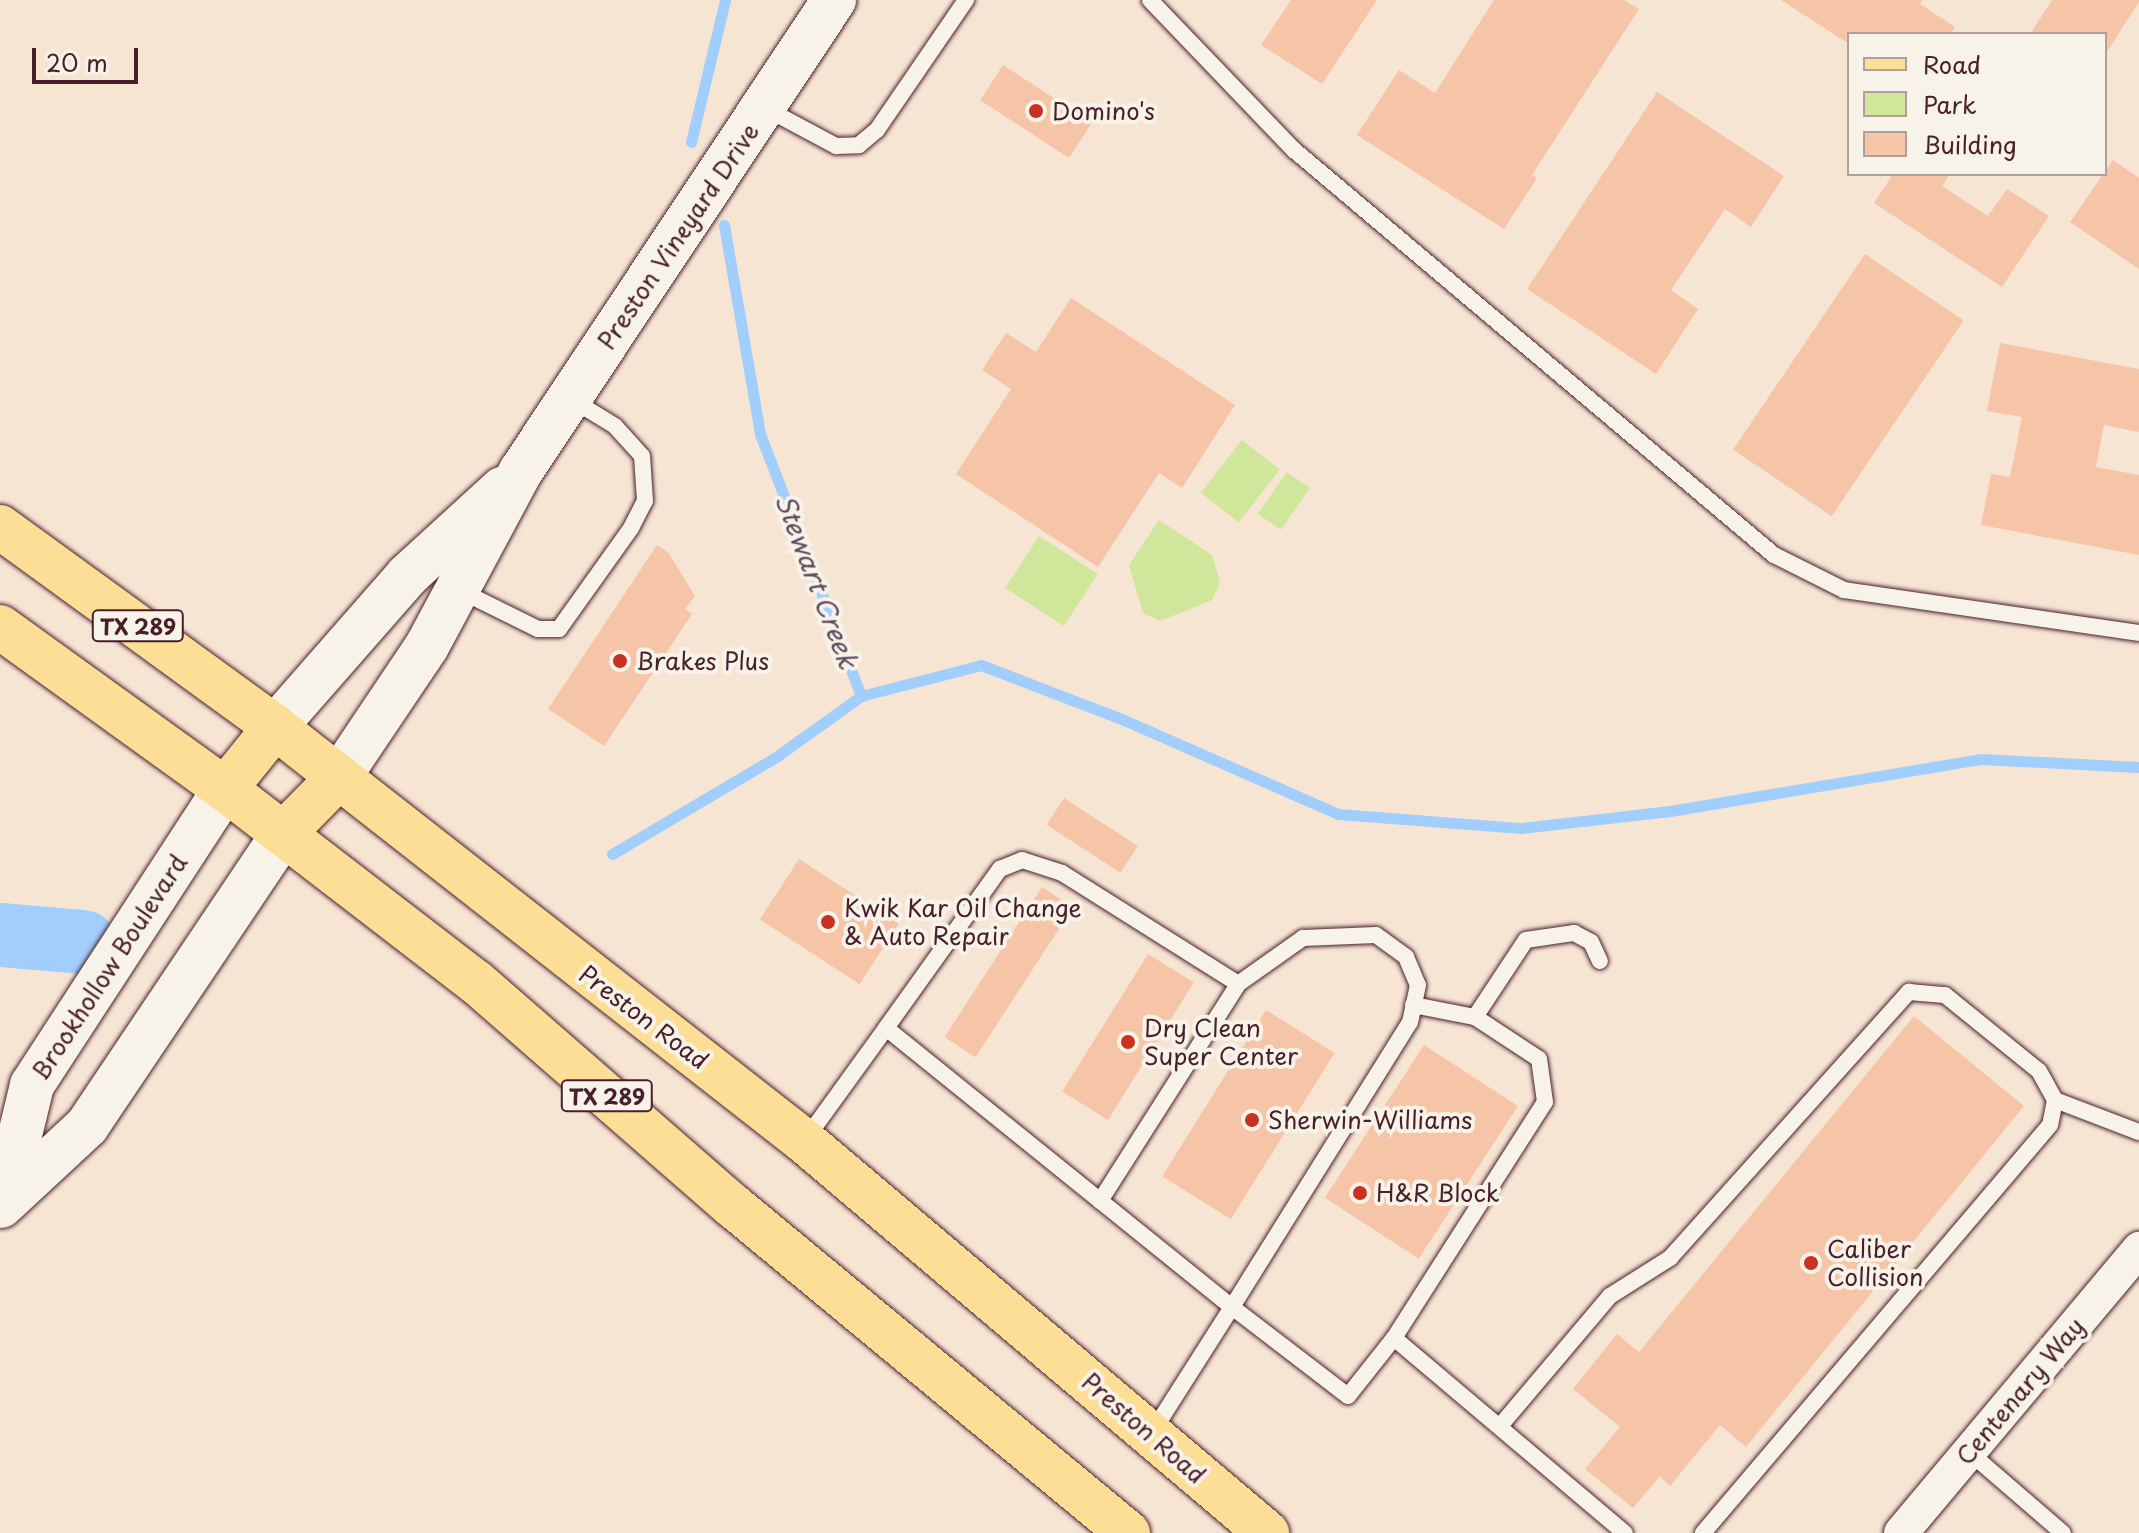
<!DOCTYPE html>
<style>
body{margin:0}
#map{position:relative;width:2139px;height:1533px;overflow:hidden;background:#f7e5d4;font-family:"Playpen Sans",sans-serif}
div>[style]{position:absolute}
.green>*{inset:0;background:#cfe69b;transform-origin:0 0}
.stream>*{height:11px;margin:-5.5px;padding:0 5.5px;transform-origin:5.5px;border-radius:5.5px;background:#a1cefc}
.river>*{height:64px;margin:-32px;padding:0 32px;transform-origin:32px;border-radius:32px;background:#a1cefc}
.building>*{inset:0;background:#f6c4a7;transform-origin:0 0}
.roads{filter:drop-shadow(0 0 2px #4a1f2b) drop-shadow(0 0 2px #4a1f2b)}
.lane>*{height:16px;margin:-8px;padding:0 8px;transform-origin:8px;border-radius:8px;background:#f7f3e8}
.street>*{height:34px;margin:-17px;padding:0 17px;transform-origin:17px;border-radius:17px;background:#f7f3e8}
.secondary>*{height:44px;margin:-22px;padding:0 22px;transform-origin:22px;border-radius:22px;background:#f7f3e8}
.primary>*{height:44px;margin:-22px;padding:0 22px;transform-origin:22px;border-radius:22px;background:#fcde96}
.dots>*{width:22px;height:22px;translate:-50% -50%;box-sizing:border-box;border:4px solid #f7f3e8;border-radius:50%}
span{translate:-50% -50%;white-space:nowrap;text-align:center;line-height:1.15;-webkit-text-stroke:8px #f7f3e8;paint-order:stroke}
.shield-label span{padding:2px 6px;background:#f7f3e8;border:2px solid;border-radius:6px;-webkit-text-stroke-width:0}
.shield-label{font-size:22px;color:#4a1f2b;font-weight:700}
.poi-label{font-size:24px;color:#4a1f2b}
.left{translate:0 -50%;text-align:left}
.street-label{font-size:24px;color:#4a1f2b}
.water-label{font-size:26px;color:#604b5f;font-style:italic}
.legend{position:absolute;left:1847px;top:32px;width:260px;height:144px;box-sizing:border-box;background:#f7f3e8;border:2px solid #b29e9c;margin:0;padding:10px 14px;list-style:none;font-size:24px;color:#4a1f2b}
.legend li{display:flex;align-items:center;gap:16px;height:40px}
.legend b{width:40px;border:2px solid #b29e9c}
.scale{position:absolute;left:32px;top:48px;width:106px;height:36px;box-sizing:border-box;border:4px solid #4a1f2b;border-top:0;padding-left:10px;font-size:24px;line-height:28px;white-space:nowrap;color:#4a1f2b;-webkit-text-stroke:6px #f7f3e8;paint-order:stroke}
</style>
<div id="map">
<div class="green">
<i style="left:1242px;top:440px;width:48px;height:67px;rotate:38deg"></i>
<i style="left:1287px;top:472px;width:28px;height:51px;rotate:35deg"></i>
<i style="clip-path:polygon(1159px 520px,1212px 555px,1220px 582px,1212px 600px,1160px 621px,1143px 613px,1129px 565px)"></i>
<i style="left:1039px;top:536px;width:70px;height:62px;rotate:33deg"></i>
</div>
<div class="stream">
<i style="left:691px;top:142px;width:146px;rotate:-76.5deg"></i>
<i style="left:724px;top:225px;width:212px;rotate:80.2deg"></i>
<i style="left:760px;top:434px;width:281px;rotate:68.9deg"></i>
<i style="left:612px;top:854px;width:191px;rotate:-30.6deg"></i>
<i style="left:776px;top:757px;width:105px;rotate:-35.7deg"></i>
<i style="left:861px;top:696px;width:124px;rotate:-14.5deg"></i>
<i style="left:981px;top:665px;width:153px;rotate:21deg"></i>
<i style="left:1124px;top:720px;width:234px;rotate:23.7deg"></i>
<i style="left:1338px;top:814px;width:184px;rotate:4.4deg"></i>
<i style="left:1521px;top:828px;width:150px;rotate:-6.5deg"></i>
<i style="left:1670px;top:811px;width:314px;rotate:-9.5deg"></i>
<i style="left:1980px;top:759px;width:159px;rotate:2.9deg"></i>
</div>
<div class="river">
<i style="left:0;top:935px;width:84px;rotate:4.8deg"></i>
</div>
<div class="building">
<i style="clip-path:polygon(1291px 0,1377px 0,1322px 84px,1261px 45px)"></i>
<i style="clip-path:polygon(1494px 0,1624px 0,1639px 9px,1532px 175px,1537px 178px,1504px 229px,1357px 135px,1399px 70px,1435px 93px)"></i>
<i style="clip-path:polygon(1781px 0,1922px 0,1920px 4px,1955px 27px,1950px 34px,1849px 34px,1849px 44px)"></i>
<i style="clip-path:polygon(2052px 0,2139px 0,2139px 2px,2105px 55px,2105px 34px,2030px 34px)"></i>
<i style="left:1003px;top:65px;width:106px;height:42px;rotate:33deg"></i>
<i style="clip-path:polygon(1657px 92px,1784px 176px,1751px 227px,1725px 209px,1671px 290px,1698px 309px,1656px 374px,1527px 289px)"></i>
<i style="clip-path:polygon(2113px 160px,2139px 178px,2139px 269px,2070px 222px)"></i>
<i style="clip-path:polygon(1893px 174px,1950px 174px,1942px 186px,1988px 216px,2007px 189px,2049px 216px,2002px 287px,1874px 203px)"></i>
<i style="left:1865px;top:254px;width:119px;height:236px;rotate:34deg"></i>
<i style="clip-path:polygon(1071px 298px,1235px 405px,1182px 488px,1159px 473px,1098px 567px,956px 474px,1011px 389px,982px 370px,1006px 333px,1036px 352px)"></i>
<i style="clip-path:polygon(2000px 343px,2139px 369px,2139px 432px,2104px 425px,2096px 467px,2139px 475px,2139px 555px,1981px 525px,1991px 474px,2010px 477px,2022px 417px,1987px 411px)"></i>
<i style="clip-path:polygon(657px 545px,668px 552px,695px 596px,685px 609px,692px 614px,604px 746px,548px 709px)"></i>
<i style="left:1064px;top:798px;width:88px;height:32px;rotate:33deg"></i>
<i style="left:799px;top:859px;width:119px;height:72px;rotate:33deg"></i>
<i style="left:1042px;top:887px;width:37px;height:179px;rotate:33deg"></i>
<i style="left:1148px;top:954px;width:54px;height:162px;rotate:32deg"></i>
<i style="left:1266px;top:1010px;width:81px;height:196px;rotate:32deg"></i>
<i style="clip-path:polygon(1914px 1016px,2024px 1106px,1746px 1447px,1720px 1425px,1670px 1486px,1660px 1476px,1633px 1508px,1585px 1469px,1620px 1427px,1573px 1389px,1617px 1334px,1639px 1352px)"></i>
<i style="left:1424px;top:1045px;width:112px;height:182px;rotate:33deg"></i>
</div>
<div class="roads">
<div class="lane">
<i style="left:1150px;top:0;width:208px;rotate:46.2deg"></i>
<i style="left:1294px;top:150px;width:628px;rotate:40.16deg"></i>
<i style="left:1774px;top:555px;width:78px;rotate:26.6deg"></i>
<i style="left:1844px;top:590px;width:298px;rotate:8.3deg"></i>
<i style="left:765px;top:108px;width:81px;rotate:28.2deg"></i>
<i style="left:836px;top:146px;width:23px;rotate:-2deg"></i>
<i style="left:859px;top:145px;width:23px;rotate:-40deg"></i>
<i style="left:877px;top:130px;width:158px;rotate:-55.6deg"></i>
<i style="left:459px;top:590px;width:88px;rotate:26.3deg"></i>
<i style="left:538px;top:629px;width:21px"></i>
<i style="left:559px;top:629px;width:124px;rotate:-54.5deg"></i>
<i style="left:631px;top:528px;width:30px;rotate:-63deg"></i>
<i style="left:645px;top:501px;width:45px;rotate:-93.8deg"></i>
<i style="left:642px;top:456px;width:40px;rotate:-132deg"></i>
<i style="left:615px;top:426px;width:52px;rotate:-148.5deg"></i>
<i style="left:1413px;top:1005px;width:63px;rotate:11deg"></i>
<i style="left:886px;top:1028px;width:196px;rotate:-54.4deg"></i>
<i style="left:1000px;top:869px;width:24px;rotate:-22deg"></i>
<i style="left:1022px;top:860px;width:42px;rotate:18deg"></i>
<i style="left:1062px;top:873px;width:208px;rotate:32.2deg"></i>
<i style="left:2055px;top:1100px;width:90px;rotate:20.9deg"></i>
<i style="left:805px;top:1140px;width:138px;rotate:-54.1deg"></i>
<i style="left:886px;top:1028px;width:444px;rotate:38.9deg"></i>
<i style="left:1232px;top:1307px;width:151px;rotate:122.5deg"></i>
<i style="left:1100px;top:1201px;width:257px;rotate:-57.5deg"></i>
<i style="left:1238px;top:984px;width:80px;rotate:-35.3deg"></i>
<i style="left:1303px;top:938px;width:73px;rotate:-2.4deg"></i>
<i style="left:1376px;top:935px;width:37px;rotate:36deg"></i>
<i style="left:1406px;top:957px;width:30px;rotate:67deg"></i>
<i style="left:1418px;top:985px;width:38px;rotate:102deg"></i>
<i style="left:1410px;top:1022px;width:336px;rotate:122deg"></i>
<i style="left:1232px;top:1307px;width:146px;rotate:37.5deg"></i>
<i style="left:1348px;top:1396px;width:74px;rotate:-51.6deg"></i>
<i style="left:1394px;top:1338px;width:302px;rotate:40.2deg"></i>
<i style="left:1394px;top:1338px;width:280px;rotate:-57.4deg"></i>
<i style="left:1545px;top:1102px;width:43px;rotate:-97.9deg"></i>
<i style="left:1539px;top:1059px;width:77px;rotate:-146.7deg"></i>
<i style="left:1475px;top:1017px;width:92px;rotate:-56.5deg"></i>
<i style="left:1526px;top:940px;width:49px;rotate:-8.3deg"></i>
<i style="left:1574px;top:933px;width:19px;rotate:28deg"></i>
<i style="left:1591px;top:942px;width:21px;rotate:65deg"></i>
<i style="left:1500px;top:1426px;width:170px;rotate:-49.8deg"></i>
<i style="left:1610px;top:1296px;width:71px;rotate:-32.3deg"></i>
<i style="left:1670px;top:1258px;width:358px;rotate:-48.1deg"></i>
<i style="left:1909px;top:992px;width:36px;rotate:5deg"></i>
<i style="left:1945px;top:995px;width:121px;rotate:39deg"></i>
<i style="left:2039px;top:1071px;width:33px;rotate:61deg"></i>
<i style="left:2055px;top:1100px;width:25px;rotate:101deg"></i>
<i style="left:2050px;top:1125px;width:536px;rotate:130.38deg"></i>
<i style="left:1969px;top:1452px;width:124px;rotate:40.8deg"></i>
</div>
<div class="street">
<i style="left:1901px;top:1533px;width:371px;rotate:-50deg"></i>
</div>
<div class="secondary">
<i style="left:275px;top:727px;width:201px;rotate:-48.8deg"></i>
<i style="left:407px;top:576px;width:129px;rotate:-42.5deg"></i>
<i style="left:339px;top:777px;width:158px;rotate:-56.1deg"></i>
<i style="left:427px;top:646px;width:199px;rotate:-61.8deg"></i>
<i style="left:521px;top:471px;width:566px;rotate:-56.39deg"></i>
<i style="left:4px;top:1201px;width:119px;rotate:-76.4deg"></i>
<i style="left:32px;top:1085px;width:353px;rotate:-56.9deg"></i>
<i style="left:1px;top:1206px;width:117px;rotate:-42.9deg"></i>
<i style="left:87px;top:1126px;width:352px;rotate:-56.1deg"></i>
</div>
<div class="primary">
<i style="left:0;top:527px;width:340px;rotate:36deg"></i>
<i style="left:275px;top:727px;width:672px;rotate:38.05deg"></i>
<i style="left:804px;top:1141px;width:607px;rotate:40.25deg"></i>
<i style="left:0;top:627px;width:277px;rotate:35.8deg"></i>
<i style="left:225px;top:789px;width:317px;rotate:37.6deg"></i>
<i style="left:476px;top:982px;width:341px;rotate:41.1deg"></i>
<i style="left:733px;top:1206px;width:513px;rotate:39.62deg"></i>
<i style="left:225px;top:789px;width:80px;rotate:-51.1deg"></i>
<i style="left:283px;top:834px;width:80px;rotate:-45.5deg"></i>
</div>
</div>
<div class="dots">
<i style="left:1036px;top:111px;background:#c8321e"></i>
<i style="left:620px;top:661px;background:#c8321e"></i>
<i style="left:828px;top:922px;background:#c8321e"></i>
<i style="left:1128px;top:1042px;background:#c8321e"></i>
<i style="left:1252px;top:1120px;background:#c8321e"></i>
<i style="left:1360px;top:1193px;background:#c8321e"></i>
<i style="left:1811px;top:1263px;background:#c8321e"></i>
</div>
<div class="shield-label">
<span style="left:138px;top:626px">TX 289</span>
<span style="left:607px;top:1096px">TX 289</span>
</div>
<div class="poi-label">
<span class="left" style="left:1052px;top:111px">Domino's</span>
<span class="left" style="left:636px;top:661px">Brakes Plus</span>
<span class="left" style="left:844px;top:922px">Kwik Kar Oil Change<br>&amp; Auto Repair</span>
<span class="left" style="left:1144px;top:1042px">Dry Clean<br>Super Center</span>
<span class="left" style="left:1268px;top:1120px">Sherwin-Williams</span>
<span class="left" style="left:1376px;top:1193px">H&amp;R Block</span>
<span class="left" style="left:1827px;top:1263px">Caliber<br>Collision</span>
</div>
<div class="street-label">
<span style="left:678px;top:236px;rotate:-56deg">Preston Vineyard Drive</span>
<span style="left:109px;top:967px;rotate:-57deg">Brookhollow Boulevard</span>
<span style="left:644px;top:1017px;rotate:37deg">Preston Road</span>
<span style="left:2020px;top:1391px;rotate:-50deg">Centenary Way</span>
<span style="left:1144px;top:1428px;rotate:41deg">Preston Road</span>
</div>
<div class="water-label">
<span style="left:817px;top:581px;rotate:69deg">Stewart Creek</span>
</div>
<ul class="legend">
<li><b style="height:10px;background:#fcde96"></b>Road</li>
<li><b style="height:22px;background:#cfe69b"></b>Park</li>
<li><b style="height:22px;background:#f6c4a7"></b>Building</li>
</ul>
<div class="scale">20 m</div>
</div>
